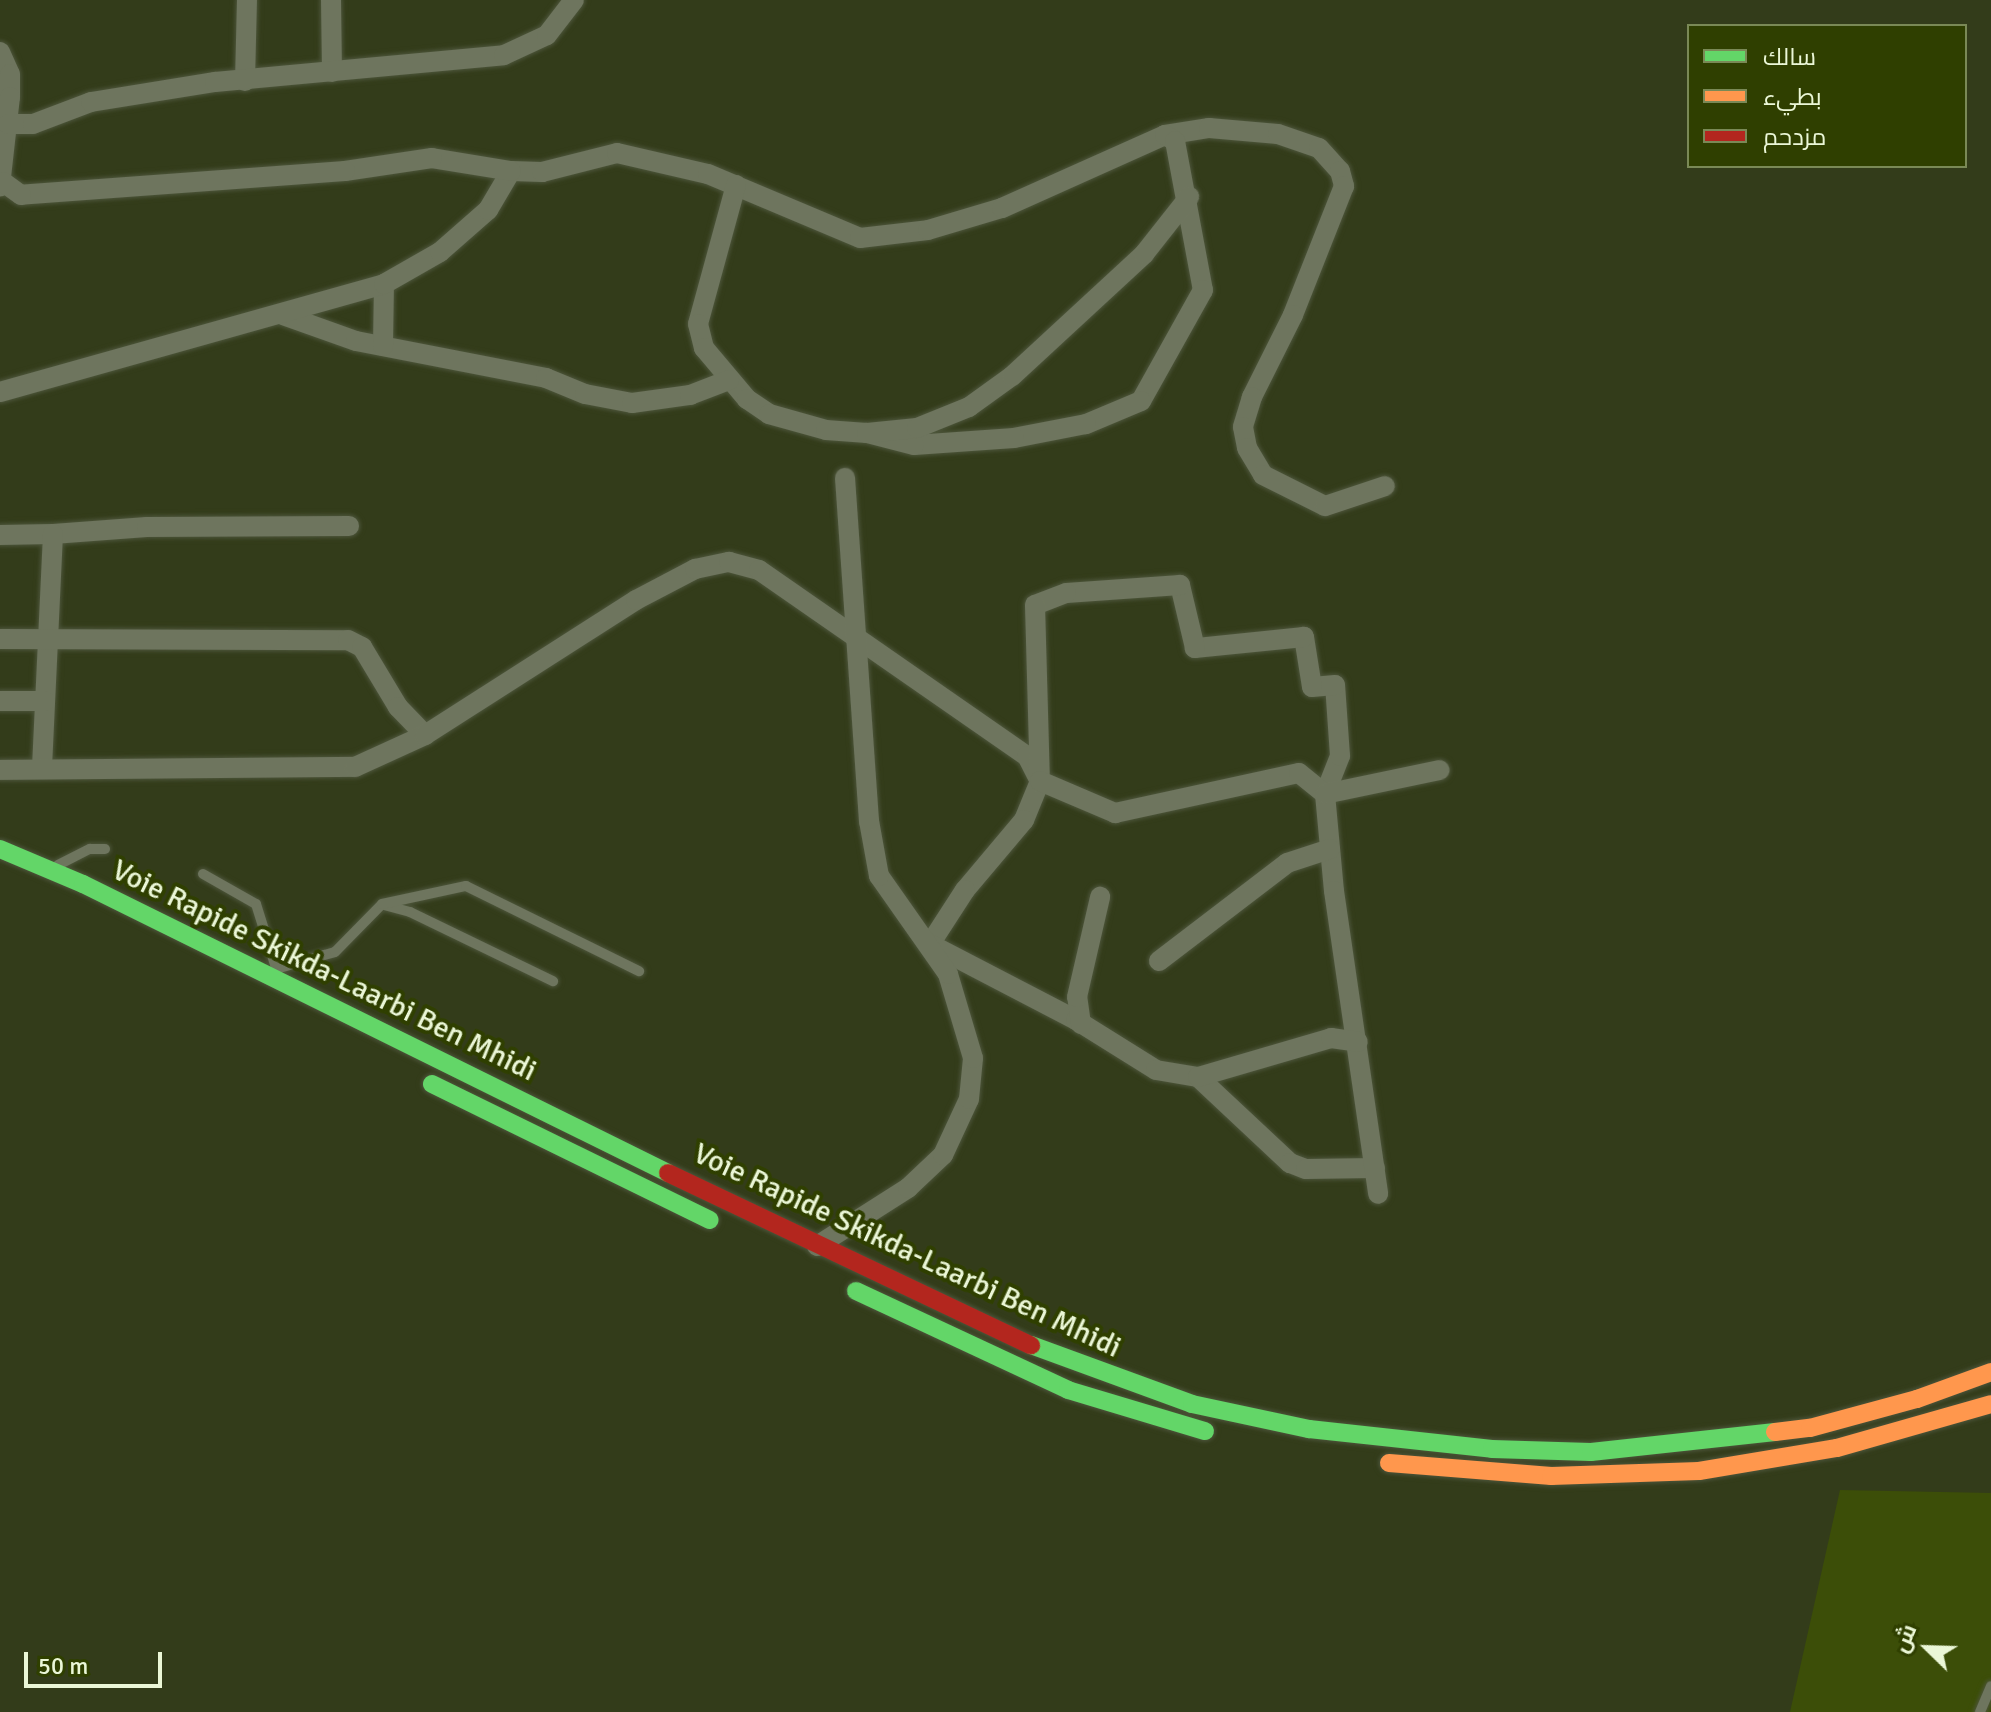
<!DOCTYPE html>
<meta charset="utf-8">
<style>
body{margin:0}
#map{position:relative;width:1991px;height:1712px;overflow:hidden;background:#333c1a;font-family:Signika,Cairo,sans-serif}
div>[style]{position:absolute}
.built>*{inset:0;background:#3c4e08}
.roads{filter:drop-shadow(0 0 2px #4d553b) drop-shadow(0 0 2px #4d553b)}
.lane>*{height:10px;margin:-5px;padding:0 5px;transform-origin:5px;border-radius:5px;background:#6e755e}
.street>*{height:20px;margin:-10px;padding:0 10px;transform-origin:10px;border-radius:10px;background:#6e755e}
.fast>*{height:18px;margin:-9px;padding:0 9px;transform-origin:9px;border-radius:9px;background:#63d668}
.slow>*{height:18px;margin:-9px;padding:0 9px;transform-origin:9px;border-radius:9px;background:#ff974d}
.jam>*{height:18px;margin:-9px;padding:0 9px;transform-origin:9px;border-radius:9px;background:#b3261e}
span{translate:-50% -50%;white-space:nowrap;text-align:center;line-height:1.15;-webkit-text-stroke:8px #2f3f00;paint-order:stroke}
.street-label{font-size:30px;color:#ebf7d7}
.legend{position:absolute;left:1687px;top:24px;width:280px;height:144px;box-sizing:border-box;background:#2f3f00;border:2px solid #7a8956;margin:0;padding:10px 14px;list-style:none;font-size:24px;color:#ebf7d7}
.legend li{display:flex;align-items:center;gap:16px;height:40px}
.legend b{width:40px;border:2px solid #7a8956}
.north{position:absolute;left:1887px;top:1608px;width:80px;height:80px;-webkit-text-stroke:6px #2f3f00;paint-order:stroke;rotate:293deg;font-size:22px;font-weight:700;line-height:32px;text-align:center;color:#ebf7d7}
.north::after{content:'';display:block;margin:auto;width:28px;height:36px;background:#ebf7d7;clip-path:polygon(50% 0,100% 100%,50% 72%,0 100%)}
.scale{position:absolute;left:24px;top:1652px;width:138px;height:36px;box-sizing:border-box;border:4px solid #ebf7d7;border-top:0;padding-left:10px;font-size:24px;line-height:28px;white-space:nowrap;color:#ebf7d7;-webkit-text-stroke:6px #2f3f00;paint-order:stroke}
</style>
<div id="map">
<div class="built">
<i style="clip-path:polygon(1840px 1490px,1991px 1493px,1991px 1712px,1790px 1712px)"></i>
</div>
<div class="roads">
<div class="lane">
<i style="left:58px;top:865px;width:36px;rotate:-27deg"></i>
<i style="left:90px;top:849px;width:15px"></i>
<i style="left:203px;top:874px;width:61px;rotate:29.5deg"></i>
<i style="left:256px;top:904px;width:67px;rotate:72.6deg"></i>
<i style="left:384px;top:905px;width:27px;rotate:15deg"></i>
<i style="left:410px;top:912px;width:159px;rotate:25.8deg"></i>
<i style="left:276px;top:969px;width:61px;rotate:-16.1deg"></i>
<i style="left:335px;top:952px;width:67px;rotate:-45.6deg"></i>
<i style="left:382px;top:904px;width:86px;rotate:-12.1deg"></i>
<i style="left:466px;top:886px;width:193px;rotate:26.2deg"></i>
<i style="left:1980px;top:1712px;width:28px;rotate:-67deg"></i>
</div>
<div class="street">
<i style="left:331px;top:0;width:72px;rotate:89.2deg"></i>
<i style="left:0;top:52px;width:24px;rotate:66deg"></i>
<i style="left:10px;top:74px;width:23px;rotate:90deg"></i>
<i style="left:10px;top:97px;width:90px;rotate:96.4deg"></i>
<i style="left:245px;top:81px;width:81px;rotate:-88.6deg"></i>
<i style="left:8px;top:124px;width:25px"></i>
<i style="left:33px;top:124px;width:62px;rotate:-20.8deg"></i>
<i style="left:91px;top:102px;width:126px;rotate:-9.2deg"></i>
<i style="left:215px;top:82px;width:290px;rotate:-5.3deg"></i>
<i style="left:504px;top:55px;width:47px;rotate:-24.9deg"></i>
<i style="left:547px;top:35px;width:44px;rotate:-52.4deg"></i>
<i style="left:1165px;top:135px;width:45px;rotate:-9deg"></i>
<i style="left:1209px;top:128px;width:69px;rotate:5deg"></i>
<i style="left:1278px;top:134px;width:43px;rotate:18.9deg"></i>
<i style="left:1319px;top:148px;width:31px;rotate:48deg"></i>
<i style="left:1340px;top:171px;width:16px;rotate:75deg"></i>
<i style="left:1344px;top:186px;width:139px;rotate:111.6deg"></i>
<i style="left:1293px;top:315px;width:92px;rotate:116.6deg"></i>
<i style="left:1252px;top:397px;width:31px;rotate:107deg"></i>
<i style="left:1243px;top:427px;width:21px;rotate:79deg"></i>
<i style="left:1247px;top:448px;width:31px;rotate:59deg"></i>
<i style="left:1263px;top:475px;width:69px;rotate:26.6deg"></i>
<i style="left:1325px;top:506px;width:63px;rotate:-18.4deg"></i>
<i style="left:511px;top:171px;width:31px;rotate:2deg"></i>
<i style="left:542px;top:172px;width:77px;rotate:-14.2deg"></i>
<i style="left:617px;top:153px;width:93px;rotate:13deg"></i>
<i style="left:708px;top:174px;width:165px;rotate:22.8deg"></i>
<i style="left:860px;top:238px;width:68px;rotate:-6.7deg"></i>
<i style="left:928px;top:230px;width:77px;rotate:-16.6deg"></i>
<i style="left:1002px;top:208px;width:179px;rotate:-24.1deg"></i>
<i style="left:1165px;top:135px;width:12px;rotate:31deg"></i>
<i style="left:1175px;top:141px;width:152px;rotate:79.4deg"></i>
<i style="left:1203px;top:290px;width:127px;rotate:119.2deg"></i>
<i style="left:1141px;top:401px;width:60px;rotate:157.3deg"></i>
<i style="left:1086px;top:424px;width:73px;rotate:169deg"></i>
<i style="left:1014px;top:438px;width:100px;rotate:176deg"></i>
<i style="left:914px;top:445px;width:49px;rotate:-165.7deg"></i>
<i style="left:736px;top:185px;width:144px;rotate:105.3deg"></i>
<i style="left:698px;top:324px;width:25px;rotate:76deg"></i>
<i style="left:704px;top:348px;width:67px;rotate:49.9deg"></i>
<i style="left:747px;top:399px;width:27px;rotate:34deg"></i>
<i style="left:769px;top:414px;width:59px;rotate:15.7deg"></i>
<i style="left:826px;top:430px;width:41px;rotate:4.2deg"></i>
<i style="left:867px;top:433px;width:50px;rotate:-5.7deg"></i>
<i style="left:917px;top:428px;width:56px;rotate:-22deg"></i>
<i style="left:969px;top:407px;width:53px;rotate:-35.8deg"></i>
<i style="left:1012px;top:376px;width:180px;rotate:-42.7deg"></i>
<i style="left:1144px;top:254px;width:73px;rotate:-51.7deg"></i>
<i style="left:283px;top:315px;width:77px;rotate:19.6deg"></i>
<i style="left:356px;top:341px;width:194px;rotate:11deg"></i>
<i style="left:546px;top:378px;width:42px;rotate:22.3deg"></i>
<i style="left:585px;top:394px;width:48px;rotate:10.8deg"></i>
<i style="left:632px;top:403px;width:59px;rotate:-7.9deg"></i>
<i style="left:690px;top:395px;width:42px;rotate:-21deg"></i>
<i style="left:383px;top:346px;width:62px;rotate:-89.1deg"></i>
<i style="left:0;top:392px;width:399px;rotate:-15.7deg"></i>
<i style="left:384px;top:284px;width:64px;rotate:-29.7deg"></i>
<i style="left:440px;top:252px;width:64px;rotate:-41.2deg"></i>
<i style="left:488px;top:210px;width:45px;rotate:-59.5deg"></i>
<i style="left:511px;top:171px;width:80px;rotate:-170.7deg"></i>
<i style="left:432px;top:158px;width:88px;rotate:171.5deg"></i>
<i style="left:345px;top:171px;width:325px;rotate:175.8deg"></i>
<i style="left:21px;top:195px;width:22px;rotate:-144deg"></i>
<i style="left:53px;top:534px;width:94px;rotate:-4.3deg"></i>
<i style="left:147px;top:527px;width:202px;rotate:-0.3deg"></i>
<i style="left:0;top:535px;width:53px;rotate:-1.1deg"></i>
<i style="left:53px;top:534px;width:232px;rotate:92.7deg"></i>
<i style="left:0;top:639px;width:348px;rotate:0.2deg"></i>
<i style="left:348px;top:640px;width:16px;rotate:27deg"></i>
<i style="left:362px;top:647px;width:70px;rotate:59deg"></i>
<i style="left:398px;top:707px;width:39px;rotate:46deg"></i>
<i style="left:0;top:701px;width:45px"></i>
<i style="left:0;top:770px;width:355px;rotate:-0.5deg"></i>
<i style="left:355px;top:767px;width:77px;rotate:-24.6deg"></i>
<i style="left:425px;top:735px;width:250px;rotate:-32.6deg"></i>
<i style="left:636px;top:600px;width:67px;rotate:-27.7deg"></i>
<i style="left:695px;top:569px;width:35px;rotate:-12deg"></i>
<i style="left:729px;top:562px;width:31px;rotate:15deg"></i>
<i style="left:759px;top:570px;width:326px;rotate:34.8deg"></i>
<i style="left:1027px;top:756px;width:28px;rotate:63deg"></i>
<i style="left:1040px;top:781px;width:42px;rotate:112.3deg"></i>
<i style="left:1024px;top:820px;width:92px;rotate:130.1deg"></i>
<i style="left:965px;top:890px;width:64px;rotate:122.9deg"></i>
<i style="left:930px;top:944px;width:165px;rotate:27.5deg"></i>
<i style="left:1076px;top:1020px;width:94px;rotate:32deg"></i>
<i style="left:1156px;top:1070px;width:43px;rotate:9.5deg"></i>
<i style="left:1198px;top:1077px;width:126px;rotate:43.1deg"></i>
<i style="left:1290px;top:1163px;width:17px;rotate:21deg"></i>
<i style="left:1306px;top:1169px;width:69px;rotate:-0.8deg"></i>
<i style="left:1325px;top:794px;width:41px;rotate:-68.5deg"></i>
<i style="left:1340px;top:756px;width:71px;rotate:-94deg"></i>
<i style="left:1335px;top:685px;width:23px;rotate:175deg"></i>
<i style="left:1312px;top:687px;width:51px;rotate:-99.1deg"></i>
<i style="left:1304px;top:637px;width:110px;rotate:174.2deg"></i>
<i style="left:1195px;top:648px;width:65px;rotate:-103.4deg"></i>
<i style="left:1180px;top:585px;width:114px;rotate:176deg"></i>
<i style="left:1066px;top:593px;width:33px;rotate:159deg"></i>
<i style="left:1035px;top:605px;width:176px;rotate:88.4deg"></i>
<i style="left:1040px;top:781px;width:82px;rotate:23.1deg"></i>
<i style="left:1115px;top:813px;width:188px;rotate:-12.3deg"></i>
<i style="left:1299px;top:773px;width:33px;rotate:39deg"></i>
<i style="left:1325px;top:794px;width:97px;rotate:84.7deg"></i>
<i style="left:1334px;top:891px;width:306px;rotate:81.7deg"></i>
<i style="left:1325px;top:794px;width:117px;rotate:-11.8deg"></i>
<i style="left:1159px;top:961px;width:161px;rotate:-37.4deg"></i>
<i style="left:1287px;top:863px;width:45px;rotate:-18deg"></i>
<i style="left:1081px;top:1024px;width:27px;rotate:-98deg"></i>
<i style="left:1077px;top:997px;width:103px;rotate:-77deg"></i>
<i style="left:1198px;top:1077px;width:139px;rotate:-16.3deg"></i>
<i style="left:1331px;top:1038px;width:27px;rotate:8deg"></i>
<i style="left:817px;top:1246px;width:108px;rotate:-32.5deg"></i>
<i style="left:908px;top:1188px;width:48px;rotate:-43.3deg"></i>
<i style="left:943px;top:1155px;width:62px;rotate:-65.1deg"></i>
<i style="left:969px;top:1099px;width:41px;rotate:-84.4deg"></i>
<i style="left:973px;top:1058px;width:88px;rotate:-106.6deg"></i>
<i style="left:948px;top:974px;width:120px;rotate:-125.1deg"></i>
<i style="left:879px;top:876px;width:56px;rotate:-100.3deg"></i>
<i style="left:869px;top:821px;width:344px;rotate:-94deg"></i>
</div>
<div class="fast">
<i style="left:0;top:849px;width:90px;rotate:22.9deg"></i>
<i style="left:83px;top:884px;width:652px;rotate:26.29deg"></i>
<i style="left:432px;top:1084px;width:309px;rotate:26.1deg"></i>
<i style="left:856px;top:1291px;width:234px;rotate:25deg"></i>
<i style="left:1068px;top:1390px;width:143px;rotate:16.7deg"></i>
<i style="left:1031px;top:1345px;width:171px;rotate:20.1deg"></i>
<i style="left:1192px;top:1404px;width:120px;rotate:12.1deg"></i>
<i style="left:1309px;top:1429px;width:184px;rotate:6.2deg"></i>
<i style="left:1492px;top:1449px;width:99px;rotate:1.7deg"></i>
<i style="left:1591px;top:1452px;width:185px;rotate:-6.2deg"></i>
</div>
<div class="slow">
<i style="left:1775px;top:1432px;width:35px;rotate:-7deg"></i>
<i style="left:1810px;top:1428px;width:111px;rotate:-15.2deg"></i>
<i style="left:1917px;top:1399px;width:79px;rotate:-20deg"></i>
<i style="left:1389px;top:1463px;width:163px;rotate:4.6deg"></i>
<i style="left:1551px;top:1476px;width:148px;rotate:-1.9deg"></i>
<i style="left:1699px;top:1471px;width:140px;rotate:-9.5deg"></i>
<i style="left:1837px;top:1448px;width:160px;rotate:-15.9deg"></i>
</div>
<div class="jam">
<i style="left:668px;top:1173px;width:402px;rotate:25.4deg"></i>
</div>
</div>
<div class="street-label">
<span style="left:324px;top:971px;rotate:26deg">Voie Rapide Skikda-Laarbi Ben Mhidi</span>
<span style="left:907px;top:1251px;rotate:25deg">Voie Rapide Skikda-Laarbi Ben Mhidi</span>
</div>
<ul class="legend">
<li><b style="height:10px;background:#63d668"></b>سالك</li>
<li><b style="height:10px;background:#ff974d"></b>بطيء</li>
<li><b style="height:10px;background:#b3261e"></b>مزدحم</li>
</ul>
<div class="north">ش</div>
<div class="scale">50 m</div>
</div>
